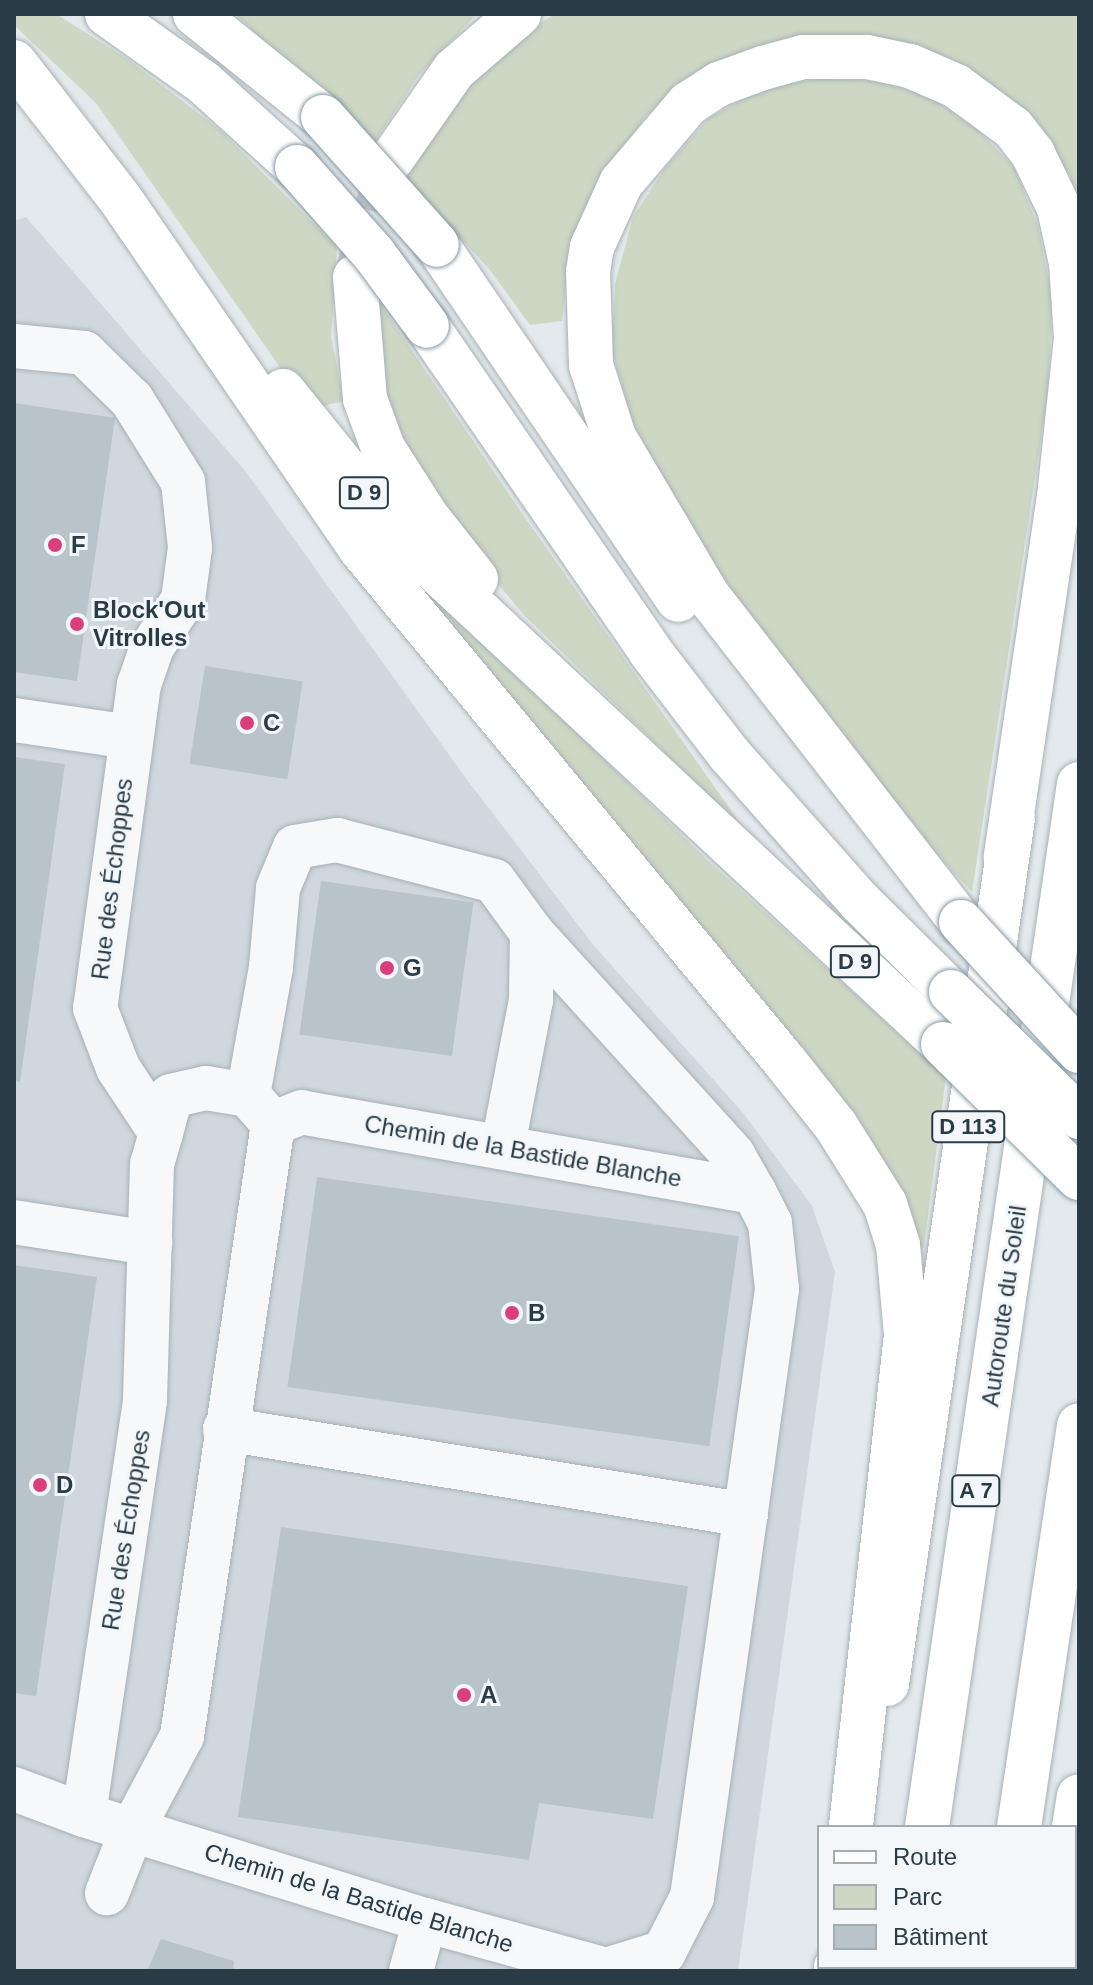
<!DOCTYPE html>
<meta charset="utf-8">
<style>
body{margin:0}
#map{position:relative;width:1093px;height:1985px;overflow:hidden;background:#e3e9ec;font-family:Arial,sans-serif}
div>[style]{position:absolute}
.built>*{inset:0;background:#d0d8de}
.green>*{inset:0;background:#cdd7c3}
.building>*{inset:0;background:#b9c3ca;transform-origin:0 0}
.highway-tunnel>*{height:44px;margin-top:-22px;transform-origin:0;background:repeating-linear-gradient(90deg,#bec6cb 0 44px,transparent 0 66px)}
.roads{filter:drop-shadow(0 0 2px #a7b1b7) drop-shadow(0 0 2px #a7b1b7)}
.minor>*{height:44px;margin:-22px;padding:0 22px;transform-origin:22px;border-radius:22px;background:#f6f8fa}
.major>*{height:44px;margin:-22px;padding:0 22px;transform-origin:22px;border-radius:22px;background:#fff}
.highway>*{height:44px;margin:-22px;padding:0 22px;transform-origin:22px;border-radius:22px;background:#fff}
.bridges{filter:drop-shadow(0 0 2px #899aa4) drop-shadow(0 0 2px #899aa4)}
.highway-bridge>*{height:44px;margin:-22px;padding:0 22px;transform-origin:22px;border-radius:22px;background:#fff}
.dots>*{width:22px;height:22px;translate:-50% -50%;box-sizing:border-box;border:4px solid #f3f7f9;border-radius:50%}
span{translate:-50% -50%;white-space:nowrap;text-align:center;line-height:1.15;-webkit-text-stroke:6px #f3f7f9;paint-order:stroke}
.shield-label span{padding:2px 6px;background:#f3f7f9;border:2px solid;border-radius:6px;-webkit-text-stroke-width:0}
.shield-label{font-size:22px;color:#293b46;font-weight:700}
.poi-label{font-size:24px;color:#293b46;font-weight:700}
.left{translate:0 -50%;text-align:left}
.street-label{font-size:24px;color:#293b46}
.frame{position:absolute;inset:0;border:16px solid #293b46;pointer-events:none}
.legend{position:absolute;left:817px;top:1825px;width:260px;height:144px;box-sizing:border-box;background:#f3f7f9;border:2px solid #a2acb1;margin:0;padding:10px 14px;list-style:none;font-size:24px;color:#293b46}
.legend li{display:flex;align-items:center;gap:16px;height:40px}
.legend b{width:40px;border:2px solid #a2acb1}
</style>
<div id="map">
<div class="built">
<i style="clip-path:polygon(26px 217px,246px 472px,465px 777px,595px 947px,744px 1114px,812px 1206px,835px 1272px,738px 1971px,14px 1971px,14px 221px)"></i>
</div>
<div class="green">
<i style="clip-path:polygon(14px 14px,56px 14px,129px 60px,220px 130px,333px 243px,337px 249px,331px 337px,344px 401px,309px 409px,96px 103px,14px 25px)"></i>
<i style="clip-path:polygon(235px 14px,477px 14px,419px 75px,373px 144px)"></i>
<i style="clip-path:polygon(555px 14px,1079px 14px,1079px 211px,1070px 175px,1024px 112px,970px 69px,682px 85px,645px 117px,600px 180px,570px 255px,562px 321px,530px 325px,490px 270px,403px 176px,449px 103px,507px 44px)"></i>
<i style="clip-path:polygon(821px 79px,878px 81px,931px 98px,973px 125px,1014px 167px,1038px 226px,1052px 297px,1048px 393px,972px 892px,868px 779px,699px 547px,633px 423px,612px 352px,615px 284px,633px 217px,665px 168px,709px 118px,765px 86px)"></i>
<i style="clip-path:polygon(377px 299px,528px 522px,747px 833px,524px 615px,446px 522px,399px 443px,376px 351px)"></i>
<i style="clip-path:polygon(358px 509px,436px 595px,706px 859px,946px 1076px,924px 1247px,918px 1253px)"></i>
</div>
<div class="building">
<i style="clip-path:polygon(14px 403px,115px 418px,77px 681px,14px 672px)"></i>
<i style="left:205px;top:666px;width:99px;height:99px;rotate:9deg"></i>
<i style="clip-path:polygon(14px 757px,65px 764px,20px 1082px,14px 1081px)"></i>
<i style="left:321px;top:881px;width:154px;height:155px;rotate:8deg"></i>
<i style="left:317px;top:1177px;width:426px;height:212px;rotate:8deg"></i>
<i style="clip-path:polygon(14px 1265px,97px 1277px,36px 1696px,14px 1693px)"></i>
<i style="clip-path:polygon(281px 1527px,688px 1586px,653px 1819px,539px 1803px,529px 1860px,238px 1817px)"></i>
<i style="clip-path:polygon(161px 1939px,234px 1961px,233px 1971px,147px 1971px)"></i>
</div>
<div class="highway-tunnel">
<i style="left:356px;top:275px;width:121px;rotate:-72.8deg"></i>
</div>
<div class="roads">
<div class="minor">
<i style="left:14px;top:346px;width:70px;rotate:5.7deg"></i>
<i style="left:84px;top:353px;width:67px;rotate:44.4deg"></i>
<i style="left:132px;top:400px;width:97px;rotate:58.1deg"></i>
<i style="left:183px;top:482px;width:66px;rotate:83.9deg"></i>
<i style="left:190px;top:548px;width:52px;rotate:97.7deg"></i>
<i style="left:183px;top:600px;width:56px;rotate:123.4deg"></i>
<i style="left:152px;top:647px;width:39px;rotate:109deg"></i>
<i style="left:139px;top:684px;width:327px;rotate:97.7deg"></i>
<i style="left:95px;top:1008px;width:64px;rotate:69deg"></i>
<i style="left:118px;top:1068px;width:78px;rotate:56.5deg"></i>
<i style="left:161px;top:1133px;width:32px;rotate:106deg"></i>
<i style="left:152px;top:1164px;width:237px;rotate:91.7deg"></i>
<i style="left:145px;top:1401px;width:418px;rotate:98.4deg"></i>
<i style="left:14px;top:720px;width:118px;rotate:8.3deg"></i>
<i style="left:532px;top:933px;width:299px;rotate:47.8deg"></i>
<i style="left:733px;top:1155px;width:43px;rotate:60.4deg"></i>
<i style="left:248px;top:1095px;width:130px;rotate:-79.8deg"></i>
<i style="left:271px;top:967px;width:79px;rotate:-84.9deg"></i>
<i style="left:278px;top:888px;width:44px;rotate:-67.5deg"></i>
<i style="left:295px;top:847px;width:43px;rotate:-9.5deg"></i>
<i style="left:337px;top:840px;width:162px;rotate:14.6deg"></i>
<i style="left:494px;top:881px;width:64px;rotate:53.8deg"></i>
<i style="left:532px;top:933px;width:67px;rotate:90.9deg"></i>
<i style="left:531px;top:1000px;width:148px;rotate:100.9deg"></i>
<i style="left:161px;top:1133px;width:38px;rotate:-75deg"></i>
<i style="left:171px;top:1096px;width:36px;rotate:-13deg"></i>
<i style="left:206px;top:1088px;width:43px;rotate:9.5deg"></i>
<i style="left:248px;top:1095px;width:28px;rotate:49deg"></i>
<i style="left:14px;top:1222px;width:138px;rotate:8.8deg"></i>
<i style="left:225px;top:1429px;width:528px;rotate:9.37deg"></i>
<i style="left:14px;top:1789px;width:75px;rotate:20.4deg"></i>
<i style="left:84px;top:1815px;width:50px;rotate:17.4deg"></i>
<i style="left:132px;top:1830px;width:307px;rotate:17.1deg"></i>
<i style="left:425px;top:1920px;width:188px;rotate:15.4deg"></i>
<i style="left:606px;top:1970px;width:61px;rotate:-17.2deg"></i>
<i style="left:664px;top:1952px;width:62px;rotate:-63deg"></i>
<i style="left:692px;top:1897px;width:614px;rotate:-82.04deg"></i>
<i style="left:777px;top:1289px;width:66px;rotate:-96.1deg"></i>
<i style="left:770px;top:1223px;width:35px;rotate:-117deg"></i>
<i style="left:754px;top:1192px;width:459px;rotate:-170deg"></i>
<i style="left:302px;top:1112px;width:31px;rotate:158deg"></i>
<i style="left:273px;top:1124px;width:619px;rotate:98.46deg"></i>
<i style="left:182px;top:1736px;width:106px;rotate:118deg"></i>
<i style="left:132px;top:1830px;width:68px;rotate:111.6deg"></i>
<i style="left:411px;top:1971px;width:53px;rotate:-74.6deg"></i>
</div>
<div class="major">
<i style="left:887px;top:1684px;width:875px;rotate:-81.72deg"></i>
</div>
<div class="highway">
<i style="left:107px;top:14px;width:119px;rotate:35.4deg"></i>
<i style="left:204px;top:83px;width:125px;rotate:42.1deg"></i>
<i style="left:195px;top:14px;width:164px;rotate:38.8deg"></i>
<i style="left:14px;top:62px;width:175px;rotate:52.2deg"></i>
<i style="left:121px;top:200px;width:422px;rotate:55.5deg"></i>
<i style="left:360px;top:548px;width:668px;rotate:50.4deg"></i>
<i style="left:786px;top:1063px;width:80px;rotate:51.6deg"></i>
<i style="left:836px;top:1126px;width:92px;rotate:57.9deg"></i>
<i style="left:885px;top:1204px;width:43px;rotate:72.4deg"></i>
<i style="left:898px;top:1245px;width:90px;rotate:84.9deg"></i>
<i style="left:906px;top:1335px;width:495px;rotate:96.4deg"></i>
<i style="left:392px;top:159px;width:108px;rotate:-55.1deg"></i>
<i style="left:454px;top:70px;width:86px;rotate:-40.7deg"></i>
<i style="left:437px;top:245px;width:429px;rotate:55.8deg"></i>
<i style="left:355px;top:277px;width:122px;rotate:85.3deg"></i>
<i style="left:365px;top:399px;width:52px;rotate:69.8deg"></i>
<i style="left:383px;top:448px;width:82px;rotate:57.5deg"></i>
<i style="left:427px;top:517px;width:79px;rotate:51.7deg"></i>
<i style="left:427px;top:326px;width:394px;rotate:55.5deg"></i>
<i style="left:650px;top:651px;width:130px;rotate:52.5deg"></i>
<i style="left:729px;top:754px;width:196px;rotate:48.5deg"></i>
<i style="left:859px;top:901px;width:129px;rotate:44.7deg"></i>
<i style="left:283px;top:391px;width:193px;rotate:51.1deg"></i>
<i style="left:404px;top:541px;width:737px;rotate:43.02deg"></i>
<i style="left:961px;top:922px;width:413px;rotate:-127.8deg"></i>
<i style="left:708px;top:596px;width:185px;rotate:-120.6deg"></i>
<i style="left:614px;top:437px;width:76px;rotate:-107.7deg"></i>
<i style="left:591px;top:365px;width:93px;rotate:-91.8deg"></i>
<i style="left:588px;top:272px;width:25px;rotate:-81deg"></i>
<i style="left:592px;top:247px;width:70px;rotate:-65.6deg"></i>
<i style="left:621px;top:183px;width:104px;rotate:-49.7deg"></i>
<i style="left:688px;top:104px;width:37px;rotate:-33deg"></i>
<i style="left:719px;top:84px;width:47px;rotate:-20deg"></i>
<i style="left:763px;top:68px;width:41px;rotate:-15.4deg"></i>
<i style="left:803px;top:57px;width:64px"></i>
<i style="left:867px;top:57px;width:44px;rotate:11.8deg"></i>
<i style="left:910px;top:66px;width:50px;rotate:23.5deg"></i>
<i style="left:956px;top:86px;width:71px;rotate:36.4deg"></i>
<i style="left:1013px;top:128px;width:33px;rotate:52deg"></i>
<i style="left:1033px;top:154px;width:60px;rotate:64.3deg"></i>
<i style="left:1059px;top:208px;width:56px;rotate:77.7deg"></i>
<i style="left:1071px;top:263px;width:75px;rotate:86.2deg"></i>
<i style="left:1076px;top:338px;width:159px;rotate:96.1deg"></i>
<i style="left:1059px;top:496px;width:365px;rotate:98.4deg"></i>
<i style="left:927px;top:1827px;width:1054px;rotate:-81.71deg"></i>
<i style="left:1019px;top:1827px;width:406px;rotate:-81.5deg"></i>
<i style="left:1074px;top:1827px;width:31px;rotate:-81deg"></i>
<i style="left:836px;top:1971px;width:4px;rotate:-90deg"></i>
<i style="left:906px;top:1971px;width:4px;rotate:-90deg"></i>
<i style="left:998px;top:1971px;width:4px;rotate:-76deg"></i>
<i style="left:1050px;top:1971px;width:4px;rotate:-76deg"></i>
</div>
</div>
<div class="bridges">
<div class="highway-bridge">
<i style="left:323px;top:117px;width:171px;rotate:48.3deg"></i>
<i style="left:297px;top:167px;width:116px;rotate:48.5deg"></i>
<i style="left:374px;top:254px;width:89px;rotate:53.6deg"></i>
<i style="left:961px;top:922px;width:175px;rotate:47.5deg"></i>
<i style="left:951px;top:992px;width:179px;rotate:44.3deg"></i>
<i style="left:943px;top:1044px;width:191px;rotate:44.6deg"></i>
</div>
</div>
<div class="dots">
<i style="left:55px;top:545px;background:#da3f7d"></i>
<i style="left:77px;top:624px;background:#da3f7d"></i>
<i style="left:247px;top:723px;background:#da3f7d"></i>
<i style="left:387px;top:968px;background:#da3f7d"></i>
<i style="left:512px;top:1313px;background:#da3f7d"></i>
<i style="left:40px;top:1485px;background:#da3f7d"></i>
<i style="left:464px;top:1695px;background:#da3f7d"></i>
</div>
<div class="shield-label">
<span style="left:364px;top:493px">D 9</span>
<span style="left:855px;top:962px">D 9</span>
<span style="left:968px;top:1127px">D 113</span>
<span style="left:976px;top:1491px">A 7</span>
</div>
<div class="poi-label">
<span class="left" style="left:71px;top:545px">F</span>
<span class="left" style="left:93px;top:624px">Block'Out<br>Vitrolles</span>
<span class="left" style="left:263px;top:723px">C</span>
<span class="left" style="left:403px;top:968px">G</span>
<span class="left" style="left:528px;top:1313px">B</span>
<span class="left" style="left:56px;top:1485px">D</span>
<span class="left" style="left:480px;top:1695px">A</span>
</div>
<div class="street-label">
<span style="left:112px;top:879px;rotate:-83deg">Rue des Échoppes</span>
<span style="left:523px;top:1151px;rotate:10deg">Chemin de la Bastide Blanche</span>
<span style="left:1004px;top:1306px;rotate:-82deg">Autoroute du Soleil</span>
<span style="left:126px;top:1530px;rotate:-81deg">Rue des Échoppes</span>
<span style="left:359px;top:1898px;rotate:17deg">Chemin de la Bastide Blanche</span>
</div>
<div class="frame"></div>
<ul class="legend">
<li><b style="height:10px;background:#fff"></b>Route</li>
<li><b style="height:22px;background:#cdd7c3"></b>Parc</li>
<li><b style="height:22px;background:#b9c3ca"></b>Bâtiment</li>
</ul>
</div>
